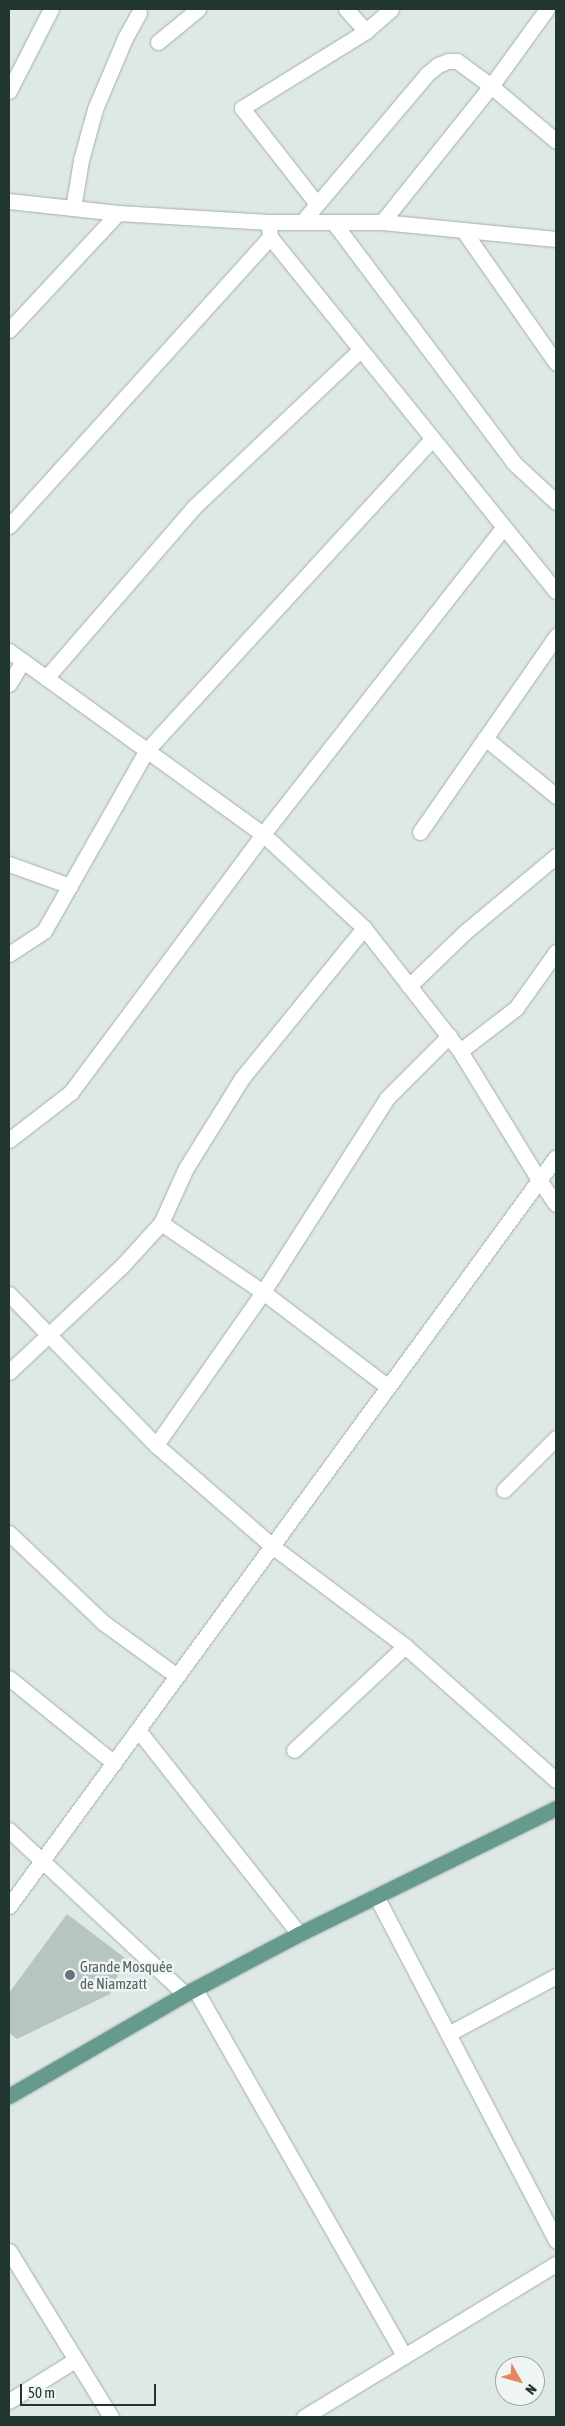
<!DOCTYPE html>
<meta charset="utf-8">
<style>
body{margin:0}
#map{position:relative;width:565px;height:2426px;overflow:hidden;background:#dee8e4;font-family:"Asap Condensed",sans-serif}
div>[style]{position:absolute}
.building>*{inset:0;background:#b6c5c0}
.roads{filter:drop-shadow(0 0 1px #a2afab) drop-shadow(0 0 1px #a2afab)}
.minor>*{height:15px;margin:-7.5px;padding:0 7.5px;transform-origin:7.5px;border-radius:7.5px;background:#fff}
.major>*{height:15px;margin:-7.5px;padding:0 7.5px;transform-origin:7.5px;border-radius:7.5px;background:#669a8f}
.dots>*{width:14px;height:14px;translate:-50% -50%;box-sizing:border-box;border:2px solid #eef5f2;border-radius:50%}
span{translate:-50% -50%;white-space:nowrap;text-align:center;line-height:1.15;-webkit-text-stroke:5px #eef5f2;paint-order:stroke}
.worship-label{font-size:15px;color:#5b616d}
.left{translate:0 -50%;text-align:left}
.frame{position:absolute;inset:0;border:10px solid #213631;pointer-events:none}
.north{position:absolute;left:495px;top:2356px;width:50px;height:50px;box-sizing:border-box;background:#eef5f2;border:1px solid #9ca9a5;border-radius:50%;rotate:128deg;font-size:14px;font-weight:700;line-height:20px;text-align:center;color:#213631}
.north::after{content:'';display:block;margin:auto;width:18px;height:22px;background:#e6865e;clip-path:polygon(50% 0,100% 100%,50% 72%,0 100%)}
.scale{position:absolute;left:20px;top:2384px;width:136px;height:22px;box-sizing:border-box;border:2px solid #213631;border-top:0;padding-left:6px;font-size:15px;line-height:18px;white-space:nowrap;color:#213631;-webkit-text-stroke:4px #eef5f2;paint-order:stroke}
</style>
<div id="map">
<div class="building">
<i style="clip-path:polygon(67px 1914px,125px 1958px,110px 1994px,17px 2039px,9px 2033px,9px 1993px)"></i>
</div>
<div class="roads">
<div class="minor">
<i style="left:346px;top:9px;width:30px;rotate:48deg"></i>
<i style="left:158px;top:42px;width:52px;rotate:-39.5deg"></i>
<i style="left:9px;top:91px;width:92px;rotate:-62.9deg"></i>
<i style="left:9px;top:201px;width:110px;rotate:6.3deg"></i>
<i style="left:118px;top:213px;width:151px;rotate:3.4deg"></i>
<i style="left:269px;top:222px;width:113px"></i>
<i style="left:382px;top:222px;width:175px;rotate:5.6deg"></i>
<i style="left:317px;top:204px;width:122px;rotate:-128deg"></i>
<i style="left:242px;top:108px;width:146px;rotate:-31.8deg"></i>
<i style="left:366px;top:31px;width:33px;rotate:-41deg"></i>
<i style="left:73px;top:208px;width:49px;rotate:-80.5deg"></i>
<i style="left:81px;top:160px;width:53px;rotate:-74.6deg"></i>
<i style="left:95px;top:109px;width:77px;rotate:-67.1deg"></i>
<i style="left:125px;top:38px;width:29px;rotate:-61deg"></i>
<i style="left:302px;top:222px;width:194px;rotate:-49.8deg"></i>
<i style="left:427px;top:74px;width:14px;rotate:-39deg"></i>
<i style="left:438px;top:65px;width:11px;rotate:-22deg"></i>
<i style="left:448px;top:61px;width:9px"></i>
<i style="left:457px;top:61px;width:42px;rotate:36.3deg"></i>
<i style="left:491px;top:86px;width:85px;rotate:40.2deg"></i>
<i style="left:382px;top:222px;width:174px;rotate:-51.3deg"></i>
<i style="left:491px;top:86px;width:95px;rotate:-54deg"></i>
<i style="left:334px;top:223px;width:300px;rotate:53.1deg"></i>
<i style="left:514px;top:463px;width:57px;rotate:42.9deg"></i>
<i style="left:463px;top:230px;width:162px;rotate:55deg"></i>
<i style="left:270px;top:237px;width:455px;rotate:51.1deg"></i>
<i style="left:9px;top:330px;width:160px;rotate:-47deg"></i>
<i style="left:9px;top:526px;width:389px;rotate:-47.9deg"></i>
<i style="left:270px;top:237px;width:9px;rotate:-96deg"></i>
<i style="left:9px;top:651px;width:313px;rotate:35.8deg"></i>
<i style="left:263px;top:834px;width:138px;rotate:42.9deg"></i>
<i style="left:364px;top:928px;width:156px;rotate:52deg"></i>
<i style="left:460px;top:1051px;width:151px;rotate:58.5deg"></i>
<i style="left:539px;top:1180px;width:29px;rotate:55deg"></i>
<i style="left:46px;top:678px;width:226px;rotate:-49.1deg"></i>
<i style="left:194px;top:507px;width:228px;rotate:-43.4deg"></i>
<i style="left:9px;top:684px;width:27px;rotate:-59deg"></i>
<i style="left:485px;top:738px;width:92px;rotate:39.2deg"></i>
<i style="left:420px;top:832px;width:239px;rotate:-55.2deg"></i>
<i style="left:9px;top:864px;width:65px;rotate:19.8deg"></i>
<i style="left:9px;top:954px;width:42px;rotate:-33.3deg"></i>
<i style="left:44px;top:931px;width:208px;rotate:-60.4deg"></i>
<i style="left:147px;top:750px;width:422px;rotate:-47.5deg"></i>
<i style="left:409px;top:986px;width:78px;rotate:-44deg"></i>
<i style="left:465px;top:932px;width:119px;rotate:-39.9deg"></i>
<i style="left:460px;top:1051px;width:71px;rotate:-37.5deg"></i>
<i style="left:516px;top:1008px;width:69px;rotate:-54.5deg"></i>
<i style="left:9px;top:1140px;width:78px;rotate:-37.7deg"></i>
<i style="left:71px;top:1092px;width:322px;rotate:-53.3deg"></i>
<i style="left:263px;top:834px;width:389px;rotate:-51.9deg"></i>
<i style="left:161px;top:1223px;width:123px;rotate:34.1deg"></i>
<i style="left:263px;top:1292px;width:157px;rotate:37.2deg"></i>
<i style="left:9px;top:1294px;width:211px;rotate:45.8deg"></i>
<i style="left:156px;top:1445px;width:154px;rotate:41deg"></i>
<i style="left:272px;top:1546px;width:166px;rotate:36.9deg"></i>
<i style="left:405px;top:1646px;width:202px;rotate:41.6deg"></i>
<i style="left:9px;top:1372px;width:154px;rotate:-43.2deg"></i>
<i style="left:121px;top:1267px;width:59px;rotate:-47.7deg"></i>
<i style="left:161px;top:1223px;width:60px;rotate:-65.6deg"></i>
<i style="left:186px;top:1168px;width:106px;rotate:-58.1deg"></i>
<i style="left:242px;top:1078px;width:193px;rotate:-50.9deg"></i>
<i style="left:156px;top:1445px;width:187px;rotate:-55deg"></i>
<i style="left:263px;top:1292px;width:230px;rotate:-57.4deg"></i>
<i style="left:387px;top:1098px;width:88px;rotate:-45deg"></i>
<i style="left:504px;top:1490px;width:74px;rotate:-45deg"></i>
<i style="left:9px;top:1533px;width:131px;rotate:43.5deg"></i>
<i style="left:104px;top:1623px;width:90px;rotate:36deg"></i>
<i style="left:9px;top:1678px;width:135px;rotate:39deg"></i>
<i style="left:138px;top:1730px;width:260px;rotate:51.7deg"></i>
<i style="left:294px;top:1750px;width:152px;rotate:-43.1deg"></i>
<i style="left:9px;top:1830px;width:241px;rotate:43deg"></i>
<i style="left:376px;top:1896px;width:389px;rotate:62.4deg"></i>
<i style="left:9px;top:1906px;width:927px;rotate:-53.86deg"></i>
<i style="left:195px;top:1989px;width:422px;rotate:60.3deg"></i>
<i style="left:448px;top:2034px;width:123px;rotate:-28.2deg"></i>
<i style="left:9px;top:2251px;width:195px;rotate:58.4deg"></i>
<i style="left:9px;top:2401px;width:78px;rotate:-31.8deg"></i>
<i style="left:304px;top:2417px;width:295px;rotate:-31.3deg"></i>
</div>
<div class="major">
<i style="left:9px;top:2096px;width:203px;rotate:-30.1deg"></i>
<i style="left:185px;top:1994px;width:129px;rotate:-27.8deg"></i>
<i style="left:299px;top:1934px;width:286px;rotate:-26.1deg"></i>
</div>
</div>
<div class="dots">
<i style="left:70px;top:1975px;background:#6b7280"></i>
</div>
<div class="worship-label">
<span class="left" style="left:80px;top:1975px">Grande Mosquée<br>de Niamzatt</span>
</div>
<div class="frame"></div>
<div class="north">N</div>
<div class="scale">50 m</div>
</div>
